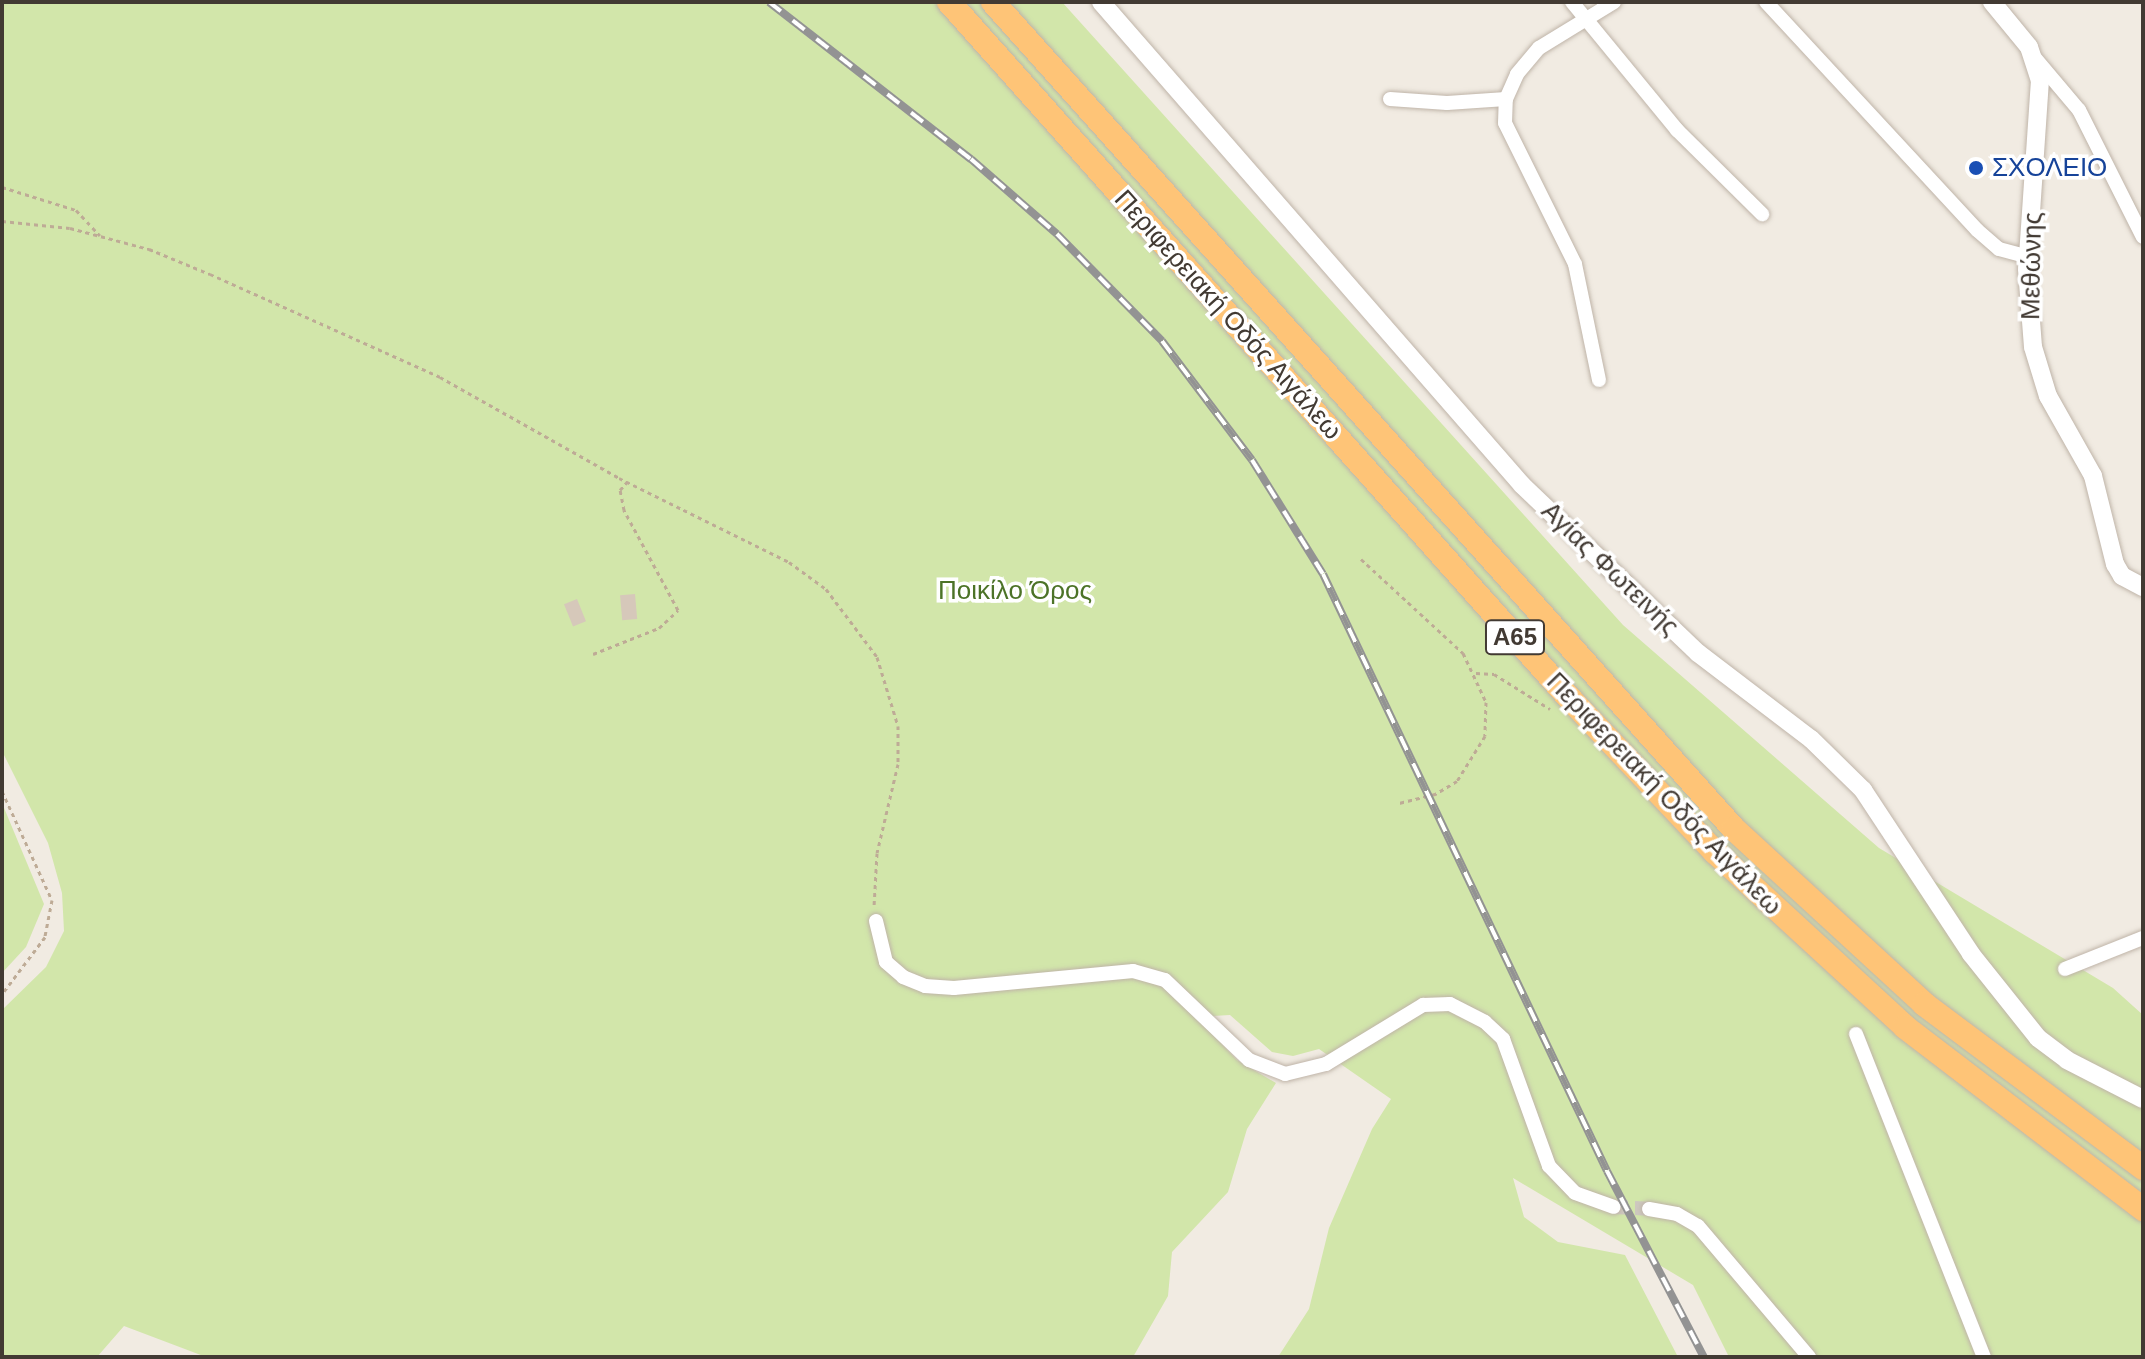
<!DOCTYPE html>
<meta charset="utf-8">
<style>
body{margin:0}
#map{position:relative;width:2145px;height:1359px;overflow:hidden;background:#f1ebe2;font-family:Helvetica,sans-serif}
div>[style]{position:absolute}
.green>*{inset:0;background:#d2e6aa}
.building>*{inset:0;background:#d6c8ba;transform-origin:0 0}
.minor-tunnel>*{height:14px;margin-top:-7px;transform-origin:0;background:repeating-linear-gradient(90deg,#cec8bf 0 14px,transparent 0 21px)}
.path>*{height:3px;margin-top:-1.5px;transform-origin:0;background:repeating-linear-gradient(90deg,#beab96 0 4px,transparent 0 8px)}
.roads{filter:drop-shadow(0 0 2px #bfb4a8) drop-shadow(0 0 2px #bfb4a8)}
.minor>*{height:14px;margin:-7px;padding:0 7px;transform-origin:7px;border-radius:7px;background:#fff}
.tertiary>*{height:18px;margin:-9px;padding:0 9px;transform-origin:9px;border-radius:9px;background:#fff}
.trunk>*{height:24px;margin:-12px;padding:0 12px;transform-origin:12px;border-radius:12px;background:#fec477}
.rail>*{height:8px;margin-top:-4px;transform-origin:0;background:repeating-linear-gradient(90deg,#fff 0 15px,#939393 0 30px);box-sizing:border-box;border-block:2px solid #939393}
.dots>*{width:22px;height:22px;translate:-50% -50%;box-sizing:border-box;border:4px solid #fff;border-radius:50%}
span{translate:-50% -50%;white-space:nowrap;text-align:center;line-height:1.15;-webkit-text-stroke:7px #fff;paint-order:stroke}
.shield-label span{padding:2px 6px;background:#fff;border:2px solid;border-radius:6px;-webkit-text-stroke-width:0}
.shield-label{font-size:24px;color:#423a33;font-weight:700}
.transit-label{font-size:26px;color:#164399}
.left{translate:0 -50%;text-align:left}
.street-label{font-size:26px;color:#423a33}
.park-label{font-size:26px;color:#4c7327}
.frame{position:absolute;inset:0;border:4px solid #423a33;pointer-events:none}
</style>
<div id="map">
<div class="green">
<i style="clip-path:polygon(2px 2px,1062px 2px,1623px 625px,1879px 848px,2113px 988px,2143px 1015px,2143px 1357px,1729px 1357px,1693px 1285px,1513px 1178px,1524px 1217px,1558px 1242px,1625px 1255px,1678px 1357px,1278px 1357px,1309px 1309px,1329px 1228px,1372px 1129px,1391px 1099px,1319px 1049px,1293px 1056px,1272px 1052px,1230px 1015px,1196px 1017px,1237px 1060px,1276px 1083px,1247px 1129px,1228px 1192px,1172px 1252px,1168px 1296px,1133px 1357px,206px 1357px,124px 1326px,97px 1357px,2px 1357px,2px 1010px,46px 967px,64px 931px,62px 893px,48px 843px,2px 751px)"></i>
<i style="clip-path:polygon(2px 803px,44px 904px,26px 947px,2px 973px)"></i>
</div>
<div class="building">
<i style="left:635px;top:594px;width:25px;height:15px;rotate:85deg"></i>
<i style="left:577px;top:599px;width:24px;height:14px;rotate:68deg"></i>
</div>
<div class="minor-tunnel">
<i style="left:1614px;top:1207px;width:35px;rotate:3deg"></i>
</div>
<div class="path">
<i style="left:2px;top:187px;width:77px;rotate:17.3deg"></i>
<i style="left:76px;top:210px;width:35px;rotate:47deg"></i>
<i style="left:2px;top:221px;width:68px;rotate:5.9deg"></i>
<i style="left:70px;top:228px;width:82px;rotate:14.9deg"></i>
<i style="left:149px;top:249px;width:66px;rotate:22.3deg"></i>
<i style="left:210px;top:274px;width:252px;rotate:24.1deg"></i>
<i style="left:440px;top:377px;width:206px;rotate:29.4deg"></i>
<i style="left:619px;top:478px;width:190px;rotate:26.3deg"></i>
<i style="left:789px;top:562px;width:46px;rotate:36.1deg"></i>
<i style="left:826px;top:589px;width:85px;rotate:53.1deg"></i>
<i style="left:877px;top:657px;width:72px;rotate:73.1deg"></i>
<i style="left:898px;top:726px;width:38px;rotate:90deg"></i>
<i style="left:898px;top:764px;width:91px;rotate:103.3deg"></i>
<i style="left:877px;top:853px;width:53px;rotate:93.2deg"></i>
<i style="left:1361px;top:559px;width:139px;rotate:42.7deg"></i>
<i style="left:1463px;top:653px;width:54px;rotate:64.9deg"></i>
<i style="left:1486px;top:702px;width:34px;rotate:92deg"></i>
<i style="left:1485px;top:736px;width:53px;rotate:121.9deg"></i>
<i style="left:1457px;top:781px;width:26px;rotate:149deg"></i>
<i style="left:1435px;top:794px;width:38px;rotate:166deg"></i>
<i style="left:593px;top:654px;width:71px;rotate:-21.5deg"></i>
<i style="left:659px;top:628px;width:26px;rotate:-43deg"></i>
<i style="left:678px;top:610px;width:114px;rotate:-118.4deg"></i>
<i style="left:624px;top:510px;width:20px;rotate:-101deg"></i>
<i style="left:620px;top:490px;width:11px;rotate:-49deg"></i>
<i style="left:1476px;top:673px;width:18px;rotate:3deg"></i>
<i style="left:1494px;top:674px;width:66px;rotate:32deg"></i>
<i style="left:2px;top:791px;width:120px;rotate:65.4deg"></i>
<i style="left:52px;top:900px;width:38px;rotate:101deg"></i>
<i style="left:45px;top:937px;width:71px;rotate:127deg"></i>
</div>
<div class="roads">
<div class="minor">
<i style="left:1572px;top:2px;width:166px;rotate:50.6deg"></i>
<i style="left:1677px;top:130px;width:120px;rotate:44.7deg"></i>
<i style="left:1766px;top:2px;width:311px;rotate:47.2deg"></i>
<i style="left:1977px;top:230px;width:29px;rotate:41deg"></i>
<i style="left:1999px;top:249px;width:30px;rotate:15deg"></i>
<i style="left:2035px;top:58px;width:68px;rotate:49.8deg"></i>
<i style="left:2079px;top:110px;width:142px;rotate:63.3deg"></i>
<i style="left:1390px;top:99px;width:57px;rotate:4deg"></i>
<i style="left:1447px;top:103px;width:59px;rotate:-3.9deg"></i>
<i style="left:1599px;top:380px;width:118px;rotate:-101.7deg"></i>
<i style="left:1575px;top:264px;width:157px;rotate:-116.4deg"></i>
<i style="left:1505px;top:123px;width:24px;rotate:-88deg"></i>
<i style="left:1506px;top:99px;width:27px;rotate:-66deg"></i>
<i style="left:1517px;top:74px;width:34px;rotate:-50deg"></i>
<i style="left:1539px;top:48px;width:88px;rotate:-31.5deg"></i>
<i style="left:876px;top:921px;width:42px;rotate:76.3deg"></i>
<i style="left:886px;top:962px;width:23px;rotate:41deg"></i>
<i style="left:903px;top:977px;width:24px;rotate:22deg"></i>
<i style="left:925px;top:986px;width:29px;rotate:4deg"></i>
<i style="left:954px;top:988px;width:180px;rotate:-5.4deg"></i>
<i style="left:1133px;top:971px;width:33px;rotate:16deg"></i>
<i style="left:1165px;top:980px;width:116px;rotate:43.6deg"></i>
<i style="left:1249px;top:1060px;width:39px;rotate:21deg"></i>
<i style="left:1285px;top:1074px;width:42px;rotate:-13.7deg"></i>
<i style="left:1326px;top:1064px;width:114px;rotate:-31.3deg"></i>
<i style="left:1423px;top:1005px;width:27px;rotate:-2deg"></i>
<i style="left:1450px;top:1004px;width:39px;rotate:27deg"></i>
<i style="left:1485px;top:1022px;width:25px;rotate:43deg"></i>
<i style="left:1503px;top:1039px;width:135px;rotate:70.1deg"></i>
<i style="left:1549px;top:1166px;width:37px;rotate:46deg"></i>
<i style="left:1575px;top:1193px;width:41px;rotate:19.7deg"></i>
<i style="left:2065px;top:969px;width:84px;rotate:-21.7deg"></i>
<i style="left:1856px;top:1034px;width:347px;rotate:68.4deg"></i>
<i style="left:1649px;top:1209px;width:28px;rotate:10deg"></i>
<i style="left:1677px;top:1214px;width:24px;rotate:30deg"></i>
<i style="left:1698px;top:1226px;width:172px;rotate:49.7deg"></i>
</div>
<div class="tertiary">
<i style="left:1101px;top:2px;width:641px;rotate:48.92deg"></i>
<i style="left:1522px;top:485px;width:243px;rotate:43.7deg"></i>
<i style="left:1698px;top:653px;width:142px;rotate:37.3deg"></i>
<i style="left:1811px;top:739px;width:73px;rotate:44.4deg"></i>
<i style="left:1863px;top:790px;width:196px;rotate:56.6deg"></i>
<i style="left:1971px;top:954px;width:107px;rotate:51.4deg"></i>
<i style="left:2038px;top:1038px;width:36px;rotate:37deg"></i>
<i style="left:2067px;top:1060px;width:85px;rotate:27.2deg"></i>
<i style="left:1992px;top:2px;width:58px;rotate:50.6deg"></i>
<i style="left:2029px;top:47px;width:35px;rotate:72deg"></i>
<i style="left:2040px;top:80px;width:189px;rotate:93.9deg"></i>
<i style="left:2027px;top:269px;width:78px;rotate:85.6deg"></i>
<i style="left:2033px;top:347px;width:51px;rotate:73deg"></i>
<i style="left:2048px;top:396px;width:92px;rotate:60.6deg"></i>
<i style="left:2093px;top:476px;width:91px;rotate:76deg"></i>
<i style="left:2115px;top:564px;width:14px;rotate:60deg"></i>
<i style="left:2122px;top:576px;width:24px;rotate:28deg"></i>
</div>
<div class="trunk">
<i style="left:949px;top:2px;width:936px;rotate:48.29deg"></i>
<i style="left:1572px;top:701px;width:208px;rotate:46.6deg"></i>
<i style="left:1715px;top:852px;width:258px;rotate:42.6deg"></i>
<i style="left:1905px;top:1027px;width:300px;rotate:37.4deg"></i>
<i style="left:993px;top:2px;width:1110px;rotate:48.14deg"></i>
<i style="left:1734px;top:829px;width:258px;rotate:42.6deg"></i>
<i style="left:1924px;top:1004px;width:274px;rotate:36.8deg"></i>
</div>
</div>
<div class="rail">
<i style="left:769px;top:2px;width:256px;rotate:37.9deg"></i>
<i style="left:971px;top:159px;width:114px;rotate:41.1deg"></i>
<i style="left:1057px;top:234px;width:150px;rotate:45.5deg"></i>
<i style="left:1162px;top:341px;width:149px;rotate:52.9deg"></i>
<i style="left:1252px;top:460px;width:134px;rotate:58.1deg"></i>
<i style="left:1323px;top:574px;width:661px;rotate:64.56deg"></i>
<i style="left:1607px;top:1171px;width:210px;rotate:62.5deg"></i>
</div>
<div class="dots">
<i style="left:1976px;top:168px;background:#1a4fb4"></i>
</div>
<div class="shield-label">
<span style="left:1515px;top:637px">Α65</span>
</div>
<div class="transit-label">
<span class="left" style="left:1992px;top:168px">ΣΧΟΛΕΙΟ</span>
</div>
<div class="street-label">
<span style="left:2032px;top:266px;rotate:-89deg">Μεθώνης</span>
<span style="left:1228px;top:315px;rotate:48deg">Περιφερειακή Οδός Αιγάλεω</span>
<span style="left:1610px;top:569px;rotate:44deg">Αγίας Φωτεινής</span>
<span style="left:1664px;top:794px;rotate:46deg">Περιφερειακή Οδός Αιγάλεω</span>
</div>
<div class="park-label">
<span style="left:1015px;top:591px">Ποικίλο Όρος</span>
</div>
<div class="frame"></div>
</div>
